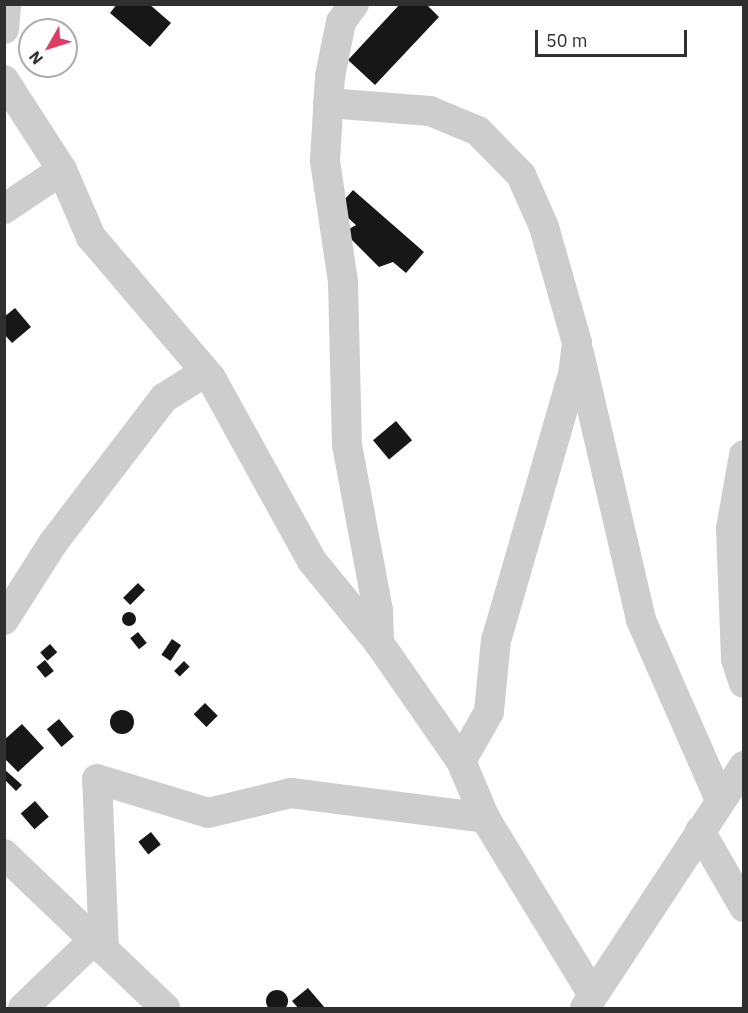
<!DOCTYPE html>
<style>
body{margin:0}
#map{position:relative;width:748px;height:1013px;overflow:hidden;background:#fff;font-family:"IBM Plex Sans",sans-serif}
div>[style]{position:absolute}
.building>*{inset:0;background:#171717;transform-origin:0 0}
.round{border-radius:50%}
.minor>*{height:30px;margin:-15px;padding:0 15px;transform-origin:15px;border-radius:15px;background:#cdcdcd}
span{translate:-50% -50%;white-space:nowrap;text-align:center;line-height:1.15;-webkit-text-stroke:6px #fff;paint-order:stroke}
.frame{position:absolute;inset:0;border:6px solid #303030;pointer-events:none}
.north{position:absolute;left:18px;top:18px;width:60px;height:60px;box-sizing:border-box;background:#fff;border:2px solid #acacac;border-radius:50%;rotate:231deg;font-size:16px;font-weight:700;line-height:24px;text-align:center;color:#303030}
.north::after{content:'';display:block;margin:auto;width:21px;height:27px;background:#dd3d62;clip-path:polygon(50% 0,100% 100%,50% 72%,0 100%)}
.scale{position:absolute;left:535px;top:30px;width:152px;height:27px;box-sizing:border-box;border:3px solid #303030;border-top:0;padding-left:8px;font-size:18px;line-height:21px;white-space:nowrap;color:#303030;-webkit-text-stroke:4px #fff;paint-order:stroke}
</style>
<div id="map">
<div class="building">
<i style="clip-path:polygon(117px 4px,149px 4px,171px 23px,150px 47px,110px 13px)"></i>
<i style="clip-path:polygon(400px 4px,426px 4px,439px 17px,375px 85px,348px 60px)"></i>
<i style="clip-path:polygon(353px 190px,424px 252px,406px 273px,393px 262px,379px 267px,344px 232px,356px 225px,337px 208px)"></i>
<i style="clip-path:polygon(15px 308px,31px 327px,12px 343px,4px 334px,4px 317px)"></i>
<i style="left:396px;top:421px;width:25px;height:30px;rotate:50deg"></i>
<i style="left:138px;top:583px;width:10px;height:21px;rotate:45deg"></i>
<i class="round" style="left:122px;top:612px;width:14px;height:14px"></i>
<i style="left:138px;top:632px;width:14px;height:10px;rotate:51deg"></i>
<i style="left:172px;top:639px;width:11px;height:19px;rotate:34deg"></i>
<i style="left:50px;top:644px;width:11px;height:13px;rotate:49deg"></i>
<i style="left:45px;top:660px;width:14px;height:11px;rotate:51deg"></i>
<i style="left:184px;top:661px;width:8px;height:14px;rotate:45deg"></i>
<i style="left:205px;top:703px;width:18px;height:16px;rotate:45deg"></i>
<i class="round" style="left:110px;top:710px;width:24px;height:24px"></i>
<i style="left:59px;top:719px;width:23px;height:16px;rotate:50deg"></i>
<i style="clip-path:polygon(22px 724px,44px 748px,18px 772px,4px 758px,4px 740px)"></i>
<i style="clip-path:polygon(4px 769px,22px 785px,16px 791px,4px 779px)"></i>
<i style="left:35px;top:801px;width:21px;height:19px;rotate:49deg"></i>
<i style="left:151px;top:832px;width:16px;height:16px;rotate:52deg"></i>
<i style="clip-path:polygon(308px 988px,325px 1008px,298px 1008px,292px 1001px)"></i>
<i class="round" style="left:266px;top:990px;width:22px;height:22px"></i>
</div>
<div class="minor">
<i style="left:354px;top:4px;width:22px;rotate:126deg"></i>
<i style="left:341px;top:22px;width:55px;rotate:101.5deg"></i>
<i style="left:330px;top:76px;width:85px;rotate:93.4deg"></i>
<i style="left:325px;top:161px;width:122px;rotate:81.5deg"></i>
<i style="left:343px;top:282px;width:163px;rotate:88.6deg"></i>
<i style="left:347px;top:445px;width:168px;rotate:79.4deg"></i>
<i style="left:378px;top:610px;width:33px;rotate:88deg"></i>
<i style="left:4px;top:29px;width:25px;rotate:-85deg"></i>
<i style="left:4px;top:80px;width:107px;rotate:57.2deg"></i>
<i style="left:62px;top:170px;width:73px;rotate:66.6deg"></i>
<i style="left:91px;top:237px;width:185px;rotate:49.6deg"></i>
<i style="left:211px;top:378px;width:209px;rotate:61.1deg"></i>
<i style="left:312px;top:561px;width:106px;rotate:50.7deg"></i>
<i style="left:379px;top:643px;width:144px;rotate:55.2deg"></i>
<i style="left:461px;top:761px;width:62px;rotate:67.2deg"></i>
<i style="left:485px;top:818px;width:205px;rotate:58.6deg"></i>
<i style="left:328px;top:103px;width:102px;rotate:4.5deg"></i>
<i style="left:430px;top:111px;width:52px;rotate:22.6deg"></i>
<i style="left:478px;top:131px;width:62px;rotate:45.7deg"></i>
<i style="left:521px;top:175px;width:57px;rotate:66.1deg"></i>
<i style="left:544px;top:227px;width:121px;rotate:74.1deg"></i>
<i style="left:577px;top:343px;width:31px;rotate:97deg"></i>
<i style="left:573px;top:374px;width:277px;rotate:106.1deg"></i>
<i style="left:496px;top:640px;width:72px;rotate:95.6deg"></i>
<i style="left:489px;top:712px;width:56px;rotate:119.7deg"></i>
<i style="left:4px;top:209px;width:70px;rotate:-33.9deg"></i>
<i style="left:579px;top:353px;width:274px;rotate:76.9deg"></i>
<i style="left:641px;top:620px;width:197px;rotate:66.3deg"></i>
<i style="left:744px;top:455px;width:75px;rotate:100deg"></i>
<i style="left:731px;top:529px;width:130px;rotate:87.8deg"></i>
<i style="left:736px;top:659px;width:25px;rotate:72deg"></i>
<i style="left:4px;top:620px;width:91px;rotate:-57.5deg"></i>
<i style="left:53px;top:543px;width:183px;rotate:-52.6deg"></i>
<i style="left:164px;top:398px;width:49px;rotate:-32.4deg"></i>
<i style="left:700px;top:831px;width:88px;rotate:59.9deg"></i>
<i style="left:4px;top:854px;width:223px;rotate:43.7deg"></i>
<i style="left:104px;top:950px;width:171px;rotate:-92.3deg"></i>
<i style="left:97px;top:779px;width:116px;rotate:17deg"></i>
<i style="left:208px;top:813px;width:85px;rotate:-13.5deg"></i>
<i style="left:291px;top:793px;width:196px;rotate:7.3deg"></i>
<i style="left:23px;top:1008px;width:98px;rotate:-43.8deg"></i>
<i style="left:585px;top:1008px;width:290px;rotate:-56.7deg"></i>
</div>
<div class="frame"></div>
<div class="north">N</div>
<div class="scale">50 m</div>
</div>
